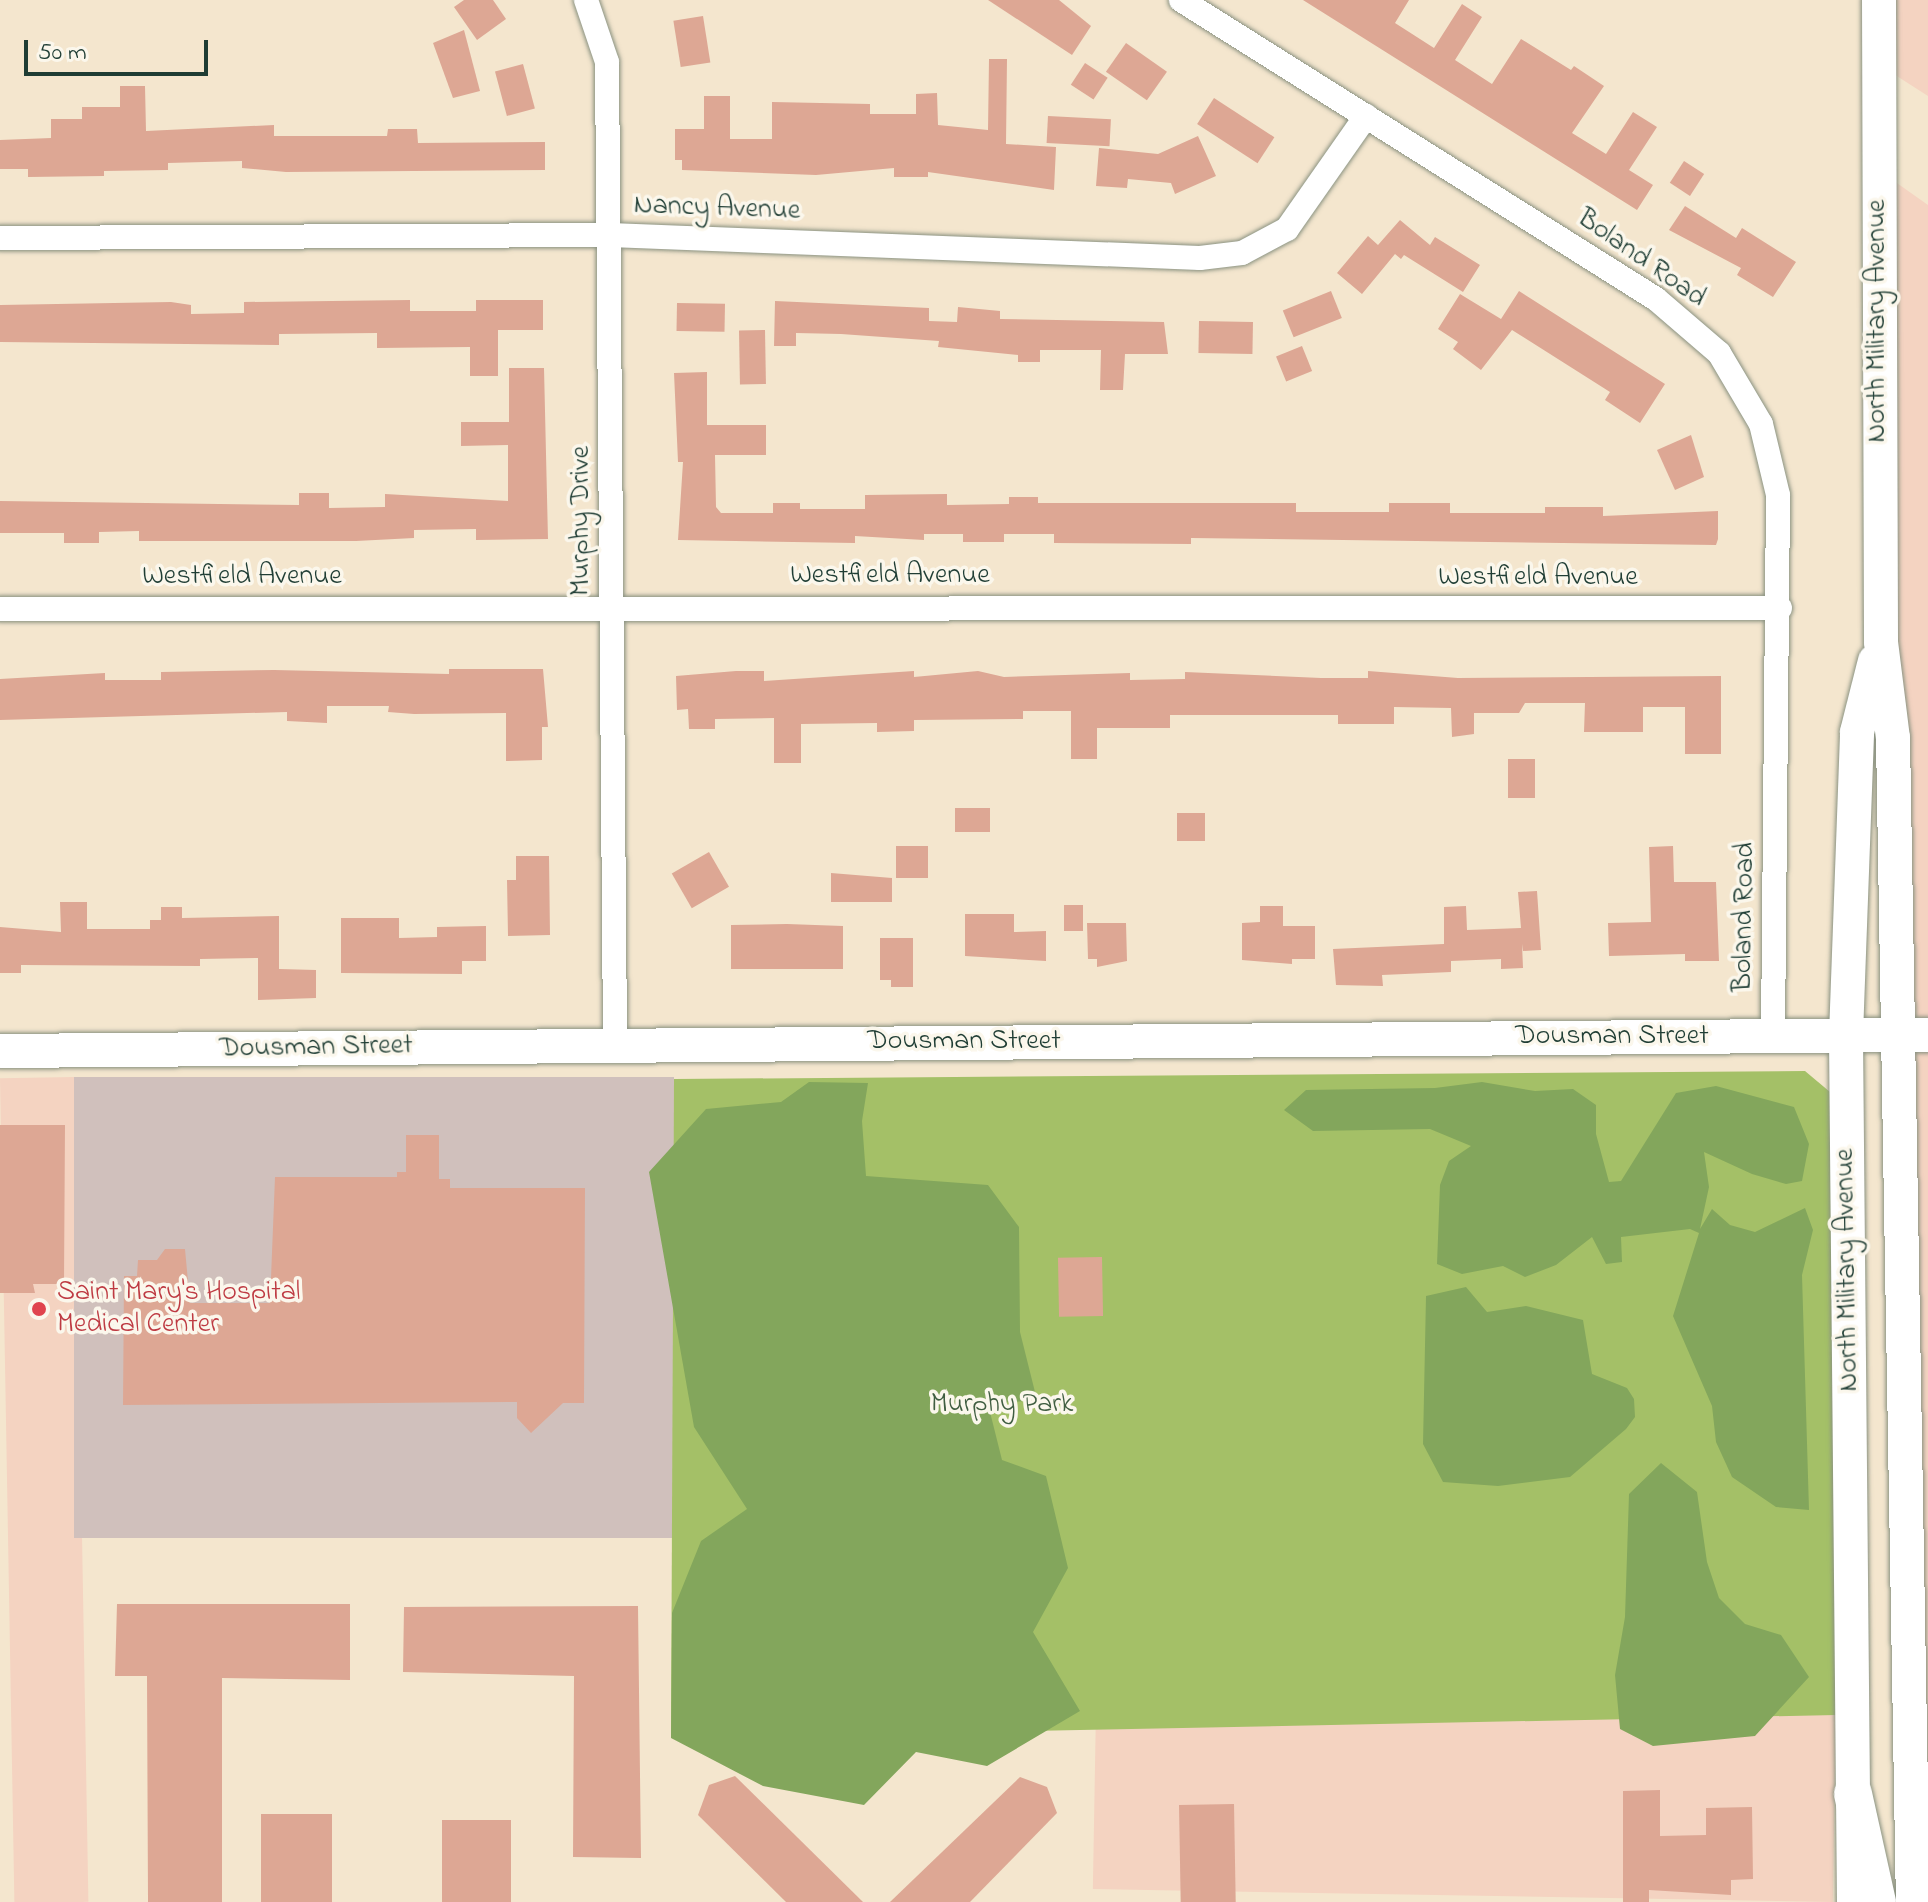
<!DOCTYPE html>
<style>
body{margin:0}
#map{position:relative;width:1928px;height:1902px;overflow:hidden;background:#f4e6ce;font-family:"Indie Flower",sans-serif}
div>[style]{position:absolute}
.built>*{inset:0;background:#f4d3c1;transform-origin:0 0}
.industrial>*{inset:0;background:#d0c0bc;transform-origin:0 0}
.green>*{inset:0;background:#a4c067}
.forest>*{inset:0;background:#83a65c}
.building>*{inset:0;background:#dda794;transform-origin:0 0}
.roads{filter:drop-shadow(0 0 2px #8a9281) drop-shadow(0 0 2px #8a9281)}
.street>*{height:24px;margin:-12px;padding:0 12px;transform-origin:12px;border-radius:12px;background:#fff}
.secondary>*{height:34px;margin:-17px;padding:0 17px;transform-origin:17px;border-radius:17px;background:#fff}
.primary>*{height:38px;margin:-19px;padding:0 19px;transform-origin:19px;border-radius:19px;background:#fff}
.dots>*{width:22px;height:22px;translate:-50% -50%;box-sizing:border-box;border:4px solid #fbf7ec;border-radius:50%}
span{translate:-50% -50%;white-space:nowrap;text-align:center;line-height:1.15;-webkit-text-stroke:7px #fbf7ec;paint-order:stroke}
.street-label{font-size:28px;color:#1f3d34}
.health-label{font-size:28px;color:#be3a42}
.left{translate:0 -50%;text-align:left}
.park-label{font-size:28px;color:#405e41}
.scale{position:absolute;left:24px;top:40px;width:184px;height:36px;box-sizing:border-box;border:4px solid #1f3d34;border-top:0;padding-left:10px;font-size:24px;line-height:28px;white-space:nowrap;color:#1f3d34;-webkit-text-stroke:6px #fbf7ec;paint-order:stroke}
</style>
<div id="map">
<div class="built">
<i style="clip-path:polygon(1879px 0,1928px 0,1928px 96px,1878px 64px)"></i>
<i style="clip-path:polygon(1877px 169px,1928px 205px,1928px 1902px)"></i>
<i style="left:74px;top:1077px;width:825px;height:74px;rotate:89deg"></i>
<i style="left:1836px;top:1715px;width:187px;height:740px;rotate:91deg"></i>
</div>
<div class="industrial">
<i style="left:74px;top:1077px;width:600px;height:461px"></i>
</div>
<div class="green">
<i style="clip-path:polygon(1805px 1071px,1830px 1092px,1836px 1715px,671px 1738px,674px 1079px)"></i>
</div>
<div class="forest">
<i style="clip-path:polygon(809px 1082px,868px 1083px,862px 1121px,866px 1176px,988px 1185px,1019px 1227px,1020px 1332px,1037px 1400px,988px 1404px,1002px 1460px,1046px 1476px,1068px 1568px,1033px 1632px,1080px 1711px,987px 1766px,916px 1752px,864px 1805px,763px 1786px,671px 1738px,672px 1613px,701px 1541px,747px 1509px,694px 1427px,649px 1172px,706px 1109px,781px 1102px)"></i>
<i style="clip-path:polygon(1482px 1082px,1535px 1091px,1573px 1089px,1596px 1105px,1596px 1134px,1609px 1182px,1621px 1181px,1676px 1093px,1716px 1086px,1794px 1107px,1809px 1144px,1802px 1181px,1786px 1184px,1752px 1174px,1704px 1152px,1709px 1187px,1700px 1229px,1712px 1209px,1730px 1225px,1755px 1232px,1805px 1208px,1813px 1230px,1802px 1275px,1809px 1510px,1776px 1507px,1732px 1477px,1716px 1442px,1712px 1406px,1673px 1316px,1699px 1233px,1690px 1229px,1621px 1237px,1622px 1262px,1606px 1264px,1592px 1237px,1556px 1265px,1525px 1277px,1503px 1266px,1462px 1274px,1437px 1264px,1440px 1185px,1449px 1161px,1471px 1146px,1430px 1129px,1313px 1131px,1284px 1110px,1306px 1090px,1435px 1088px)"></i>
<i style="clip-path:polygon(1466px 1287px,1487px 1312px,1526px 1306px,1583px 1320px,1592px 1374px,1627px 1388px,1634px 1399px,1635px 1417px,1626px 1429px,1570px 1477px,1498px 1486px,1443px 1482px,1423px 1444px,1426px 1296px)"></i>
<i style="clip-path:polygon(1661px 1463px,1697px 1492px,1707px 1562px,1719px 1598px,1745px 1624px,1781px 1635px,1809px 1677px,1755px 1736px,1653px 1746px,1620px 1729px,1615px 1675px,1625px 1617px,1629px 1494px)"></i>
</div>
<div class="building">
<i style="clip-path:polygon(464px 0,493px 0,506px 19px,477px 40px,454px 7px)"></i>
<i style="clip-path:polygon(988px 0,1059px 0,1091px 26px,1072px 55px)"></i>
<i style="clip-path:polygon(1303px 0,1409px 0,1395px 23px,1434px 48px,1462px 4px,1482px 17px,1455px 60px,1492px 84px,1521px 39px,1571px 70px,1574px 66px,1604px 86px,1572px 133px,1606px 154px,1633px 112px,1657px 127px,1629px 170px,1653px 185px,1637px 210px)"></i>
<i style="left:703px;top:16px;width:47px;height:30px;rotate:81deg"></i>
<i style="clip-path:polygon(464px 30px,480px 91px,453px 98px,433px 43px)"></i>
<i style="left:1126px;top:43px;width:50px;height:35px;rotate:35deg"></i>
<i style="clip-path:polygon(989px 59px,1007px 59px,1006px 144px,1056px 147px,1054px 190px,928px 172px,928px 177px,894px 177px,894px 168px,816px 175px,682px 170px,682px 160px,675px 160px,675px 129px,704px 129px,704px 96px,730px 96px,730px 139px,772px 139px,772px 102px,870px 104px,870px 114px,916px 114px,916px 94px,937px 93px,938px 125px,988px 130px)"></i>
<i style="left:1085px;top:63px;width:27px;height:26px;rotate:33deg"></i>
<i style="left:523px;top:64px;width:46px;height:29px;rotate:75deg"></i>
<i style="clip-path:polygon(120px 86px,145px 86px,146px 131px,274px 125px,274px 136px,387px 136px,388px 129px,417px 129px,418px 143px,545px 142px,545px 170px,286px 172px,242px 168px,242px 161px,168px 163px,168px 170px,104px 171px,104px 176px,28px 177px,28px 169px,0 169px,0 140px,51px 138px,51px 119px,82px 119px,82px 107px,120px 107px)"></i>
<i style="left:1214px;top:98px;width:72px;height:31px;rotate:33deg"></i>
<i style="left:1048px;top:116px;width:63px;height:27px;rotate:3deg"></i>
<i style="clip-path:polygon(1198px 136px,1216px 176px,1175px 194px,1171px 183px,1128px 179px,1127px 188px,1096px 186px,1099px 148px,1158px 154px)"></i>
<i style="left:1684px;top:161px;width:24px;height:26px;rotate:33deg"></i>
<i style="clip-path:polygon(1685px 206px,1736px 238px,1742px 228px,1796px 262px,1773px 297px,1737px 275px,1741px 268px,1669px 230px)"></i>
<i style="clip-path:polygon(1400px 220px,1430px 245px,1435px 237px,1480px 265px,1463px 292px,1404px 255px,1401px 259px,1395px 254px,1362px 294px,1337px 273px,1368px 236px,1378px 245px)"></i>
<i style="left:1331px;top:291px;width:29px;height:52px;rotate:68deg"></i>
<i style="clip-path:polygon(1519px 291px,1665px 384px,1640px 423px,1605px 400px,1610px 392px,1512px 330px,1481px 370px,1453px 349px,1458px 342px,1438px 329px,1460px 294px,1501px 319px)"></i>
<i style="clip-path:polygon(410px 300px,410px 311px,476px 311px,476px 300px,543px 300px,543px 330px,498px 330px,498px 376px,470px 376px,470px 347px,377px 348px,377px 333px,279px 334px,279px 345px,0 342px,0 305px,171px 302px,191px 305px,191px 314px,244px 313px,244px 302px)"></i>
<i style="clip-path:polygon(775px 301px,929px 308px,929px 321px,957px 322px,958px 307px,1000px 311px,1000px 319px,1164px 322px,1168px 354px,1125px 354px,1123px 390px,1100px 390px,1101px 350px,1040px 350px,1040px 362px,1018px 362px,1018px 355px,938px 347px,939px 341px,841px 334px,796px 333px,796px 346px,774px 346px)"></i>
<i style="left:677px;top:303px;width:48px;height:28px;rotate:1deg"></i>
<i style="left:1199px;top:321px;width:54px;height:32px;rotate:1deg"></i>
<i style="left:765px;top:330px;width:54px;height:26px;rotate:89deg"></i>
<i style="left:1302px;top:346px;width:27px;height:28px;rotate:68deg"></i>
<i style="clip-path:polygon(509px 368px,544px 368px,548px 539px,476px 540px,476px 529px,414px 530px,414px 538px,356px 541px,139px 541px,139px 531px,99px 532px,99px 543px,64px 543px,64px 533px,0 533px,0 501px,299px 505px,299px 493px,329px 493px,329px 508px,385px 507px,385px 494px,508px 501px,508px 445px,461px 446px,461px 422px,509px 422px)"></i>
<i style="clip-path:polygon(707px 372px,707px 425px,766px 425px,766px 455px,715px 455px,716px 507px,721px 513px,773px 513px,773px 503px,800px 503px,800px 509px,865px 509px,865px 495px,947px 494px,947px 505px,1009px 504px,1009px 497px,1038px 497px,1038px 503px,1296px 503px,1296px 512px,1389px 512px,1389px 503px,1450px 503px,1450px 513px,1545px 513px,1545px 507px,1603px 507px,1603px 516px,1718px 511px,1718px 539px,1716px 545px,1191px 538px,1191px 544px,1054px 543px,1054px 534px,1004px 534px,1004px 542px,963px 542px,963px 534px,924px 534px,924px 540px,855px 536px,855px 543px,678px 540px,683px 462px,678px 462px,674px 373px)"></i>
<i style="clip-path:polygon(1691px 435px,1704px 477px,1675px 490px,1657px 450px)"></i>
<i style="clip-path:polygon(449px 669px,543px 669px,548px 727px,542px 727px,542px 760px,506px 761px,506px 713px,414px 714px,388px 712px,389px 706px,327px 706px,327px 723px,287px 721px,287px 712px,0 720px,0 679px,105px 673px,105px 680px,161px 680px,161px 672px,274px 670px,449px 674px)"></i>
<i style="clip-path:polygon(736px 671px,764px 671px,764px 681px,914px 671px,914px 677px,978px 671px,1004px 677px,1130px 673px,1130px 680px,1185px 679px,1185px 672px,1321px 678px,1368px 678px,1368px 671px,1458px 678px,1721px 676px,1721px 754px,1685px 754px,1685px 707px,1643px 707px,1643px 732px,1584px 732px,1585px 703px,1525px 703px,1519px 713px,1474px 713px,1474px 734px,1452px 737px,1451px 708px,1394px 707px,1394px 724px,1338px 724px,1338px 715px,1170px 715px,1170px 728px,1097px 728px,1097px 759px,1071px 759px,1071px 711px,1023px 711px,1023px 719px,914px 720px,914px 731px,877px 732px,877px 723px,801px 724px,801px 763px,774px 763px,774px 718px,715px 719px,715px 729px,689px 729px,688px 709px,677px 710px,676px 676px)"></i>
<i style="left:1508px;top:759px;width:27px;height:39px"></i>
<i style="left:990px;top:808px;width:24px;height:35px;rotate:90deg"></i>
<i style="left:1177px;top:813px;width:28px;height:28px"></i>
<i style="left:896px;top:846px;width:32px;height:32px"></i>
<i style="clip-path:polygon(1673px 846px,1674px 882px,1716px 882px,1719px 961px,1685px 961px,1685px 954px,1609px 956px,1608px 923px,1651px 922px,1649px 847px)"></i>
<i style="left:709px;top:852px;width:40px;height:43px;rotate:60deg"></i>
<i style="clip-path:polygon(516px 856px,549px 856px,550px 935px,508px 936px,507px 880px,516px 880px)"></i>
<i style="clip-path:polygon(831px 873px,892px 878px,892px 902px,831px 902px)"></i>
<i style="clip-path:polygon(1537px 891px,1541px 950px,1523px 951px,1522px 944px,1523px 968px,1501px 969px,1501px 959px,1451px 961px,1451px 972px,1382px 975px,1383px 986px,1336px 985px,1333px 949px,1444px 944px,1444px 907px,1466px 906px,1467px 930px,1521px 928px,1518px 892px)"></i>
<i style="clip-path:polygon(60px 902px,87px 902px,87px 929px,150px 929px,150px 920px,161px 920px,161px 907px,182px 907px,182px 918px,279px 916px,279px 969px,316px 970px,316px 998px,258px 1000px,258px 958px,200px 959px,200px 966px,21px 965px,21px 973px,0 973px,0 927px,61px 932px)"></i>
<i style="left:1064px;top:905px;width:19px;height:26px"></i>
<i style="clip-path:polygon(1260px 906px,1283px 906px,1283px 926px,1315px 926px,1315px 959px,1292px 959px,1292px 964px,1242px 960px,1242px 923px,1260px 922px)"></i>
<i style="clip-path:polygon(965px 914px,1014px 914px,1014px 932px,1046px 931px,1046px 961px,965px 956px)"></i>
<i style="clip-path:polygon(341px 918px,399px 918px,399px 938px,437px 937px,437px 927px,486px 926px,486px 961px,462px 961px,462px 974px,341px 973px)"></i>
<i style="clip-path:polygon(1087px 923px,1126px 923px,1127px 961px,1097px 967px,1097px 959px,1088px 959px)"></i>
<i style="clip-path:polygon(787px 924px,843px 926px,843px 969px,731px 969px,731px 925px)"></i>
<i style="clip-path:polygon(880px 938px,913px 938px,913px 987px,891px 987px,891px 980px,880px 980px)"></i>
<i style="clip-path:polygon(0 1125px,65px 1125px,64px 1284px,33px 1284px,35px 1293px,0 1293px)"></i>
<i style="clip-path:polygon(406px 1135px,439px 1135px,439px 1179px,450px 1179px,450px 1188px,585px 1188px,584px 1403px,563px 1403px,531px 1433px,517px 1418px,517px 1402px,123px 1405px,124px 1276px,137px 1276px,138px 1260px,157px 1260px,165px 1249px,185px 1249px,190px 1303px,270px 1303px,275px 1177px,397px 1177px,397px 1172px,406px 1172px)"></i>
<i style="left:1102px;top:1257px;width:59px;height:44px;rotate:89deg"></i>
<i style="clip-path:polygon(117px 1604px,350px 1604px,350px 1680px,222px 1678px,222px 1902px,148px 1902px,147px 1676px,115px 1676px)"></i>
<i style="clip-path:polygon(638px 1606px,641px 1858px,573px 1857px,574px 1676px,403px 1672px,404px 1607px)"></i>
<i style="clip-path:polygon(735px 1776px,863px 1902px,786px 1902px,698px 1815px,709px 1785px)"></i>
<i style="clip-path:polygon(1020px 1777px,1047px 1787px,1057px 1813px,970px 1902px,890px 1902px)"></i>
<i style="clip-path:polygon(1660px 1790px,1660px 1836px,1706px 1835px,1706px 1808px,1752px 1807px,1753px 1879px,1731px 1880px,1731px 1895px,1649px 1890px,1649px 1902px,1623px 1902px,1623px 1791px)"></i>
<i style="left:1234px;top:1804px;width:98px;height:55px;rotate:89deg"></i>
<i style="left:261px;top:1814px;width:71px;height:88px"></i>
<i style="left:442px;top:1820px;width:69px;height:82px"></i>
</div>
<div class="roads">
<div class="street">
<i style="left:586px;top:0;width:65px;rotate:71.3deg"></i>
<i style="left:607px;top:62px;width:982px;rotate:89.53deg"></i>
<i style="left:1181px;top:0;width:561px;rotate:32.19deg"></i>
<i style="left:1656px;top:299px;width:83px;rotate:40.6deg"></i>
<i style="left:1719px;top:353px;width:82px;rotate:59.4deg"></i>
<i style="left:1761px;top:424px;width:73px;rotate:76.5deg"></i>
<i style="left:1778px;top:495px;width:540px;rotate:90.53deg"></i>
<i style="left:0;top:238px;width:610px;rotate:-0.28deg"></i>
<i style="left:610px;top:235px;width:590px;rotate:2.23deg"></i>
<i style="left:1200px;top:258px;width:42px;rotate:-6.8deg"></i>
<i style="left:1242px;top:253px;width:51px;rotate:-28.1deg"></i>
<i style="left:1287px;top:229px;width:138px;rotate:-55deg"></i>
<i style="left:0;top:609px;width:1780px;rotate:-0.03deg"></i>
</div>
<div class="secondary">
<i style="left:1879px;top:0;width:642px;rotate:89.82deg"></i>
<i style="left:1881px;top:642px;width:97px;rotate:82.9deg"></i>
<i style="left:1893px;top:738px;width:1164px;rotate:89.02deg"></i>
<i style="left:0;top:1051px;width:1928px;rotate:-0.48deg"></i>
<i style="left:1854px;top:1902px;width:867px;rotate:-90.53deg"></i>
<i style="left:1846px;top:1035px;width:303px;rotate:-87.9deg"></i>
<i style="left:1857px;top:732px;width:73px;rotate:-75.8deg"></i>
</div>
<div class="primary">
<i style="left:1853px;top:1794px;width:111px;rotate:77.5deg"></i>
</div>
</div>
<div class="dots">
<i style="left:39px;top:1309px;background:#e0444e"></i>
</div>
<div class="street-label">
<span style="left:717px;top:209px;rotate:2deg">Nancy Avenue</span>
<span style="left:1641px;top:259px;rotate:35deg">Boland Road</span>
<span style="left:1878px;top:321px;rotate:-90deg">North Military Avenue</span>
<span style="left:582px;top:521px;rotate:-90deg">Murphy Drive</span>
<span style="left:890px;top:576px">Westfield Avenue</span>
<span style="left:242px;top:577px">Westfield Avenue</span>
<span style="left:1538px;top:578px">Westfield Avenue</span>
<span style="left:1745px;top:917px;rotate:-89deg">Boland Road</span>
<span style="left:1612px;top:1037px">Dousman Street</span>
<span style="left:964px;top:1042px">Dousman Street</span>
<span style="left:316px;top:1048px;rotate:-1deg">Dousman Street</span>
<span style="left:1848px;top:1270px;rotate:-91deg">North Military Avenue</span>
</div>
<div class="health-label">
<span class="left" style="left:57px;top:1309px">Saint Mary's Hospital<br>Medical Center</span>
</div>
<div class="park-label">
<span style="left:1002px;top:1405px">Murphy Park</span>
</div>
<div class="scale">50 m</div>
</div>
